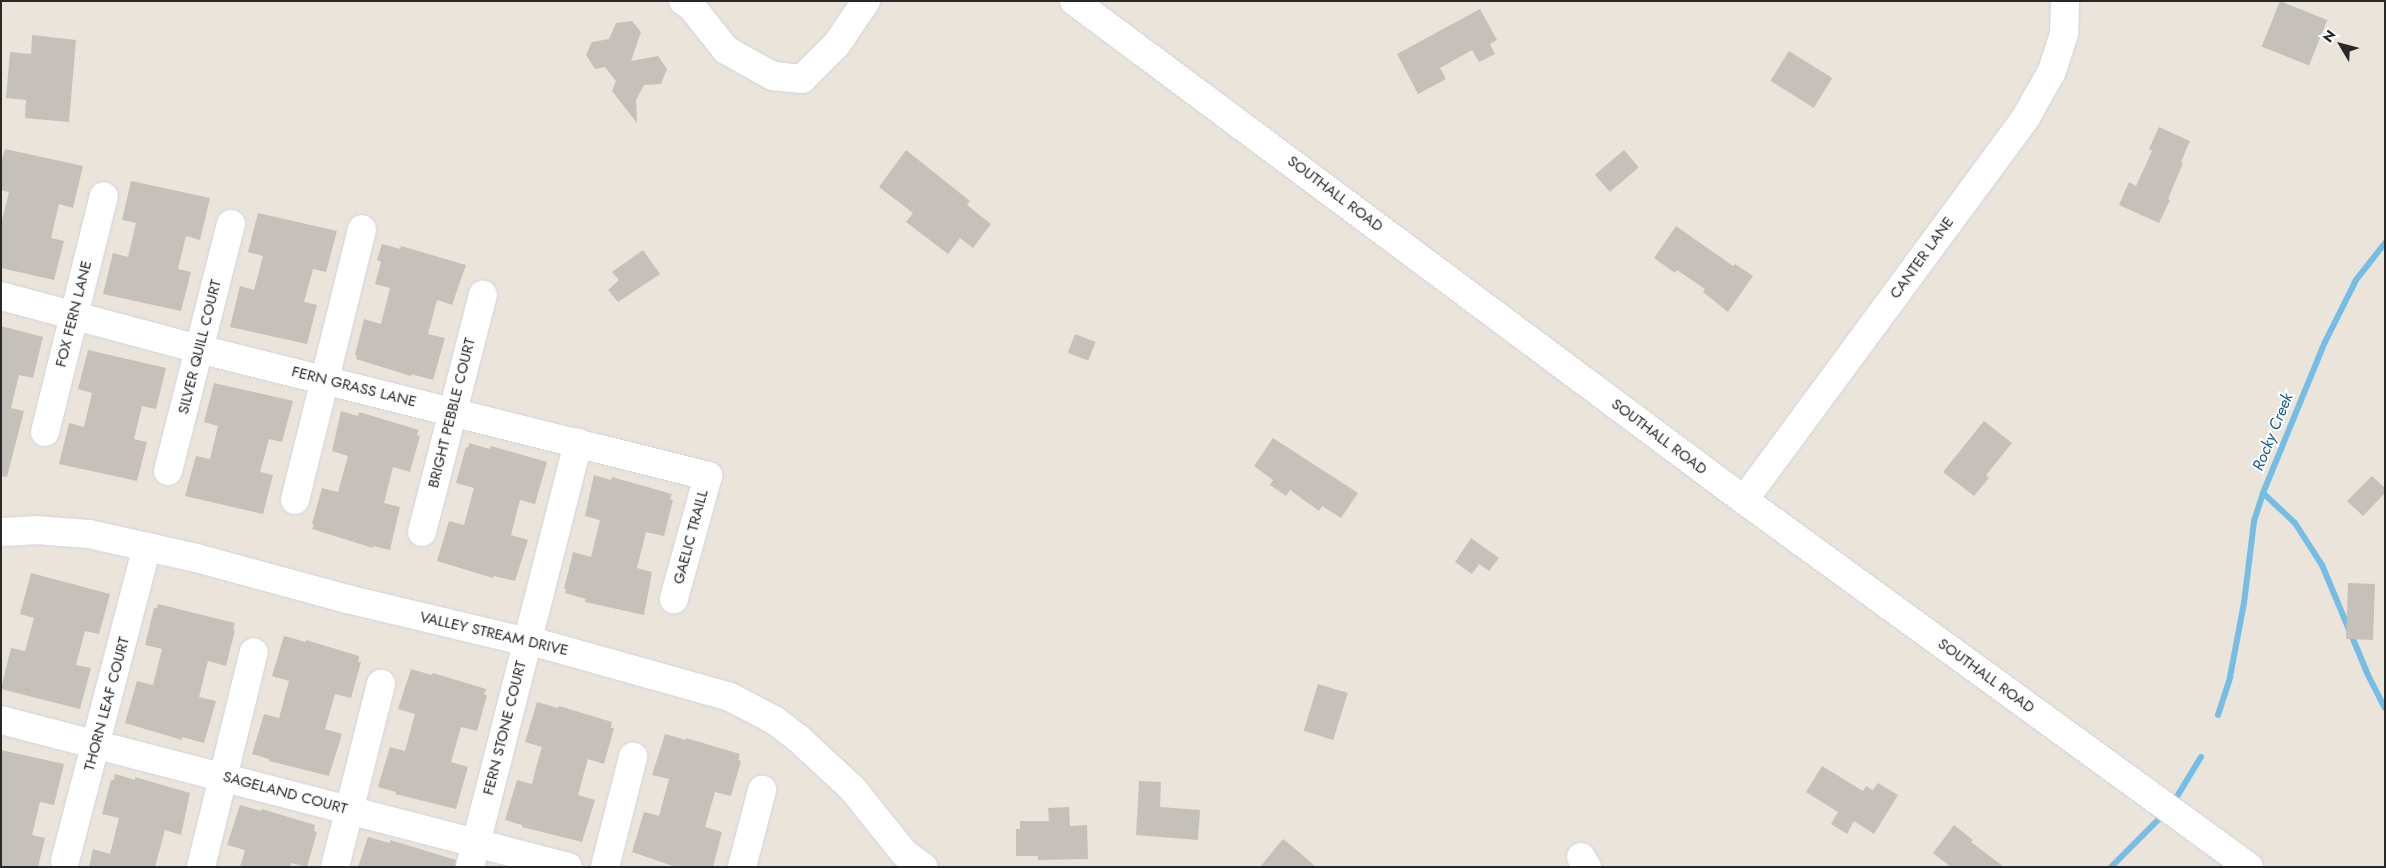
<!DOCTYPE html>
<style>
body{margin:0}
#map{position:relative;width:2386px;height:868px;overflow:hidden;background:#eae4da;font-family:Jost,sans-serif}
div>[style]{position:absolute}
.stream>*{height:6px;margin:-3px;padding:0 3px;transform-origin:3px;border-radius:3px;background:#74bde5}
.building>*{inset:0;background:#c5c1ba;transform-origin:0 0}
.roads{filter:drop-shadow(0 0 1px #d0d2e0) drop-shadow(0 0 1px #d0d2e0)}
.minor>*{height:28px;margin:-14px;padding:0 14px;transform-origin:14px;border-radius:14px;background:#fff}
span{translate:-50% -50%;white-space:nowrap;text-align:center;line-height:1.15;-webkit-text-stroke:4px #fff;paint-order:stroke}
.street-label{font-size:15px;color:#282828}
.water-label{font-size:16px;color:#165a8e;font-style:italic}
.frame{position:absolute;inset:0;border:2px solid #282828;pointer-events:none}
.north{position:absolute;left:2316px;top:20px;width:50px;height:50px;-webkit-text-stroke:4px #fff;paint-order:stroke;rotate:307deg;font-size:14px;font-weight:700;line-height:20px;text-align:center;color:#282828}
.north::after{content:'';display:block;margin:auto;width:18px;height:22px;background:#282828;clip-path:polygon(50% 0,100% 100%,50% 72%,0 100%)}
</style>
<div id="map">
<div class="stream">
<i style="left:2263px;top:493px;width:44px;rotate:43.2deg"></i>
<i style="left:2295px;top:523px;width:50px;rotate:57.3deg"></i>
<i style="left:2322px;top:565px;width:119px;rotate:67.3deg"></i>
<i style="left:2368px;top:675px;width:37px;rotate:63deg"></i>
<i style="left:2218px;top:715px;width:40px;rotate:-72deg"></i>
<i style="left:2230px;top:677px;width:75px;rotate:-79.3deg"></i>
<i style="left:2244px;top:603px;width:83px;rotate:-83deg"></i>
<i style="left:2254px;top:521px;width:29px;rotate:-72deg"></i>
<i style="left:2263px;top:493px;width:163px;rotate:-67.7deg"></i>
<i style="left:2325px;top:342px;width:69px;rotate:-63.4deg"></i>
<i style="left:2356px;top:280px;width:47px;rotate:-51.9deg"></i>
<i style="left:2173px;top:803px;width:54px;rotate:-58.7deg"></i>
<i style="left:2111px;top:867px;width:69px;rotate:-45deg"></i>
</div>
<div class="building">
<i style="left:2280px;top:1px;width:51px;height:49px;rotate:22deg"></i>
<i style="clip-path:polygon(1480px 9px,1497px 40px,1490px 44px,1495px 54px,1479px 62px,1472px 50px,1440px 68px,1446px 79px,1418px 94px,1397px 54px)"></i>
<i style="clip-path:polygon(632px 21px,641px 32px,631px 61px,658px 56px,667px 69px,661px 84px,644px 85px,636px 100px,637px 123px,612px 91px,616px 81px,605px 67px,595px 69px,586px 55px,592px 42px,609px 39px,616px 23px)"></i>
<i style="clip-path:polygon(32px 35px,76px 40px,69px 122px,25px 118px,26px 100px,6px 98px,10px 52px,31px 54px)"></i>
<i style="left:1789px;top:51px;width:51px;height:35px;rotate:32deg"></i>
<i style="clip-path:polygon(2159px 127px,2190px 141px,2181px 162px,2183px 163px,2168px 199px,2170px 200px,2159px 223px,2119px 205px,2129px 182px,2136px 186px,2152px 151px,2149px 149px)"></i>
<i style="clip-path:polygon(5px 149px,83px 166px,73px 208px,59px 204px,51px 238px,64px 241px,54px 280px,1px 268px,1px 224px,9px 192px,1px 190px,1px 163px)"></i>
<i style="clip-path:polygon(906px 150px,970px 201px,967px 205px,991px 224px,973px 248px,960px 238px,948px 254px,906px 222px,913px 213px,879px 187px)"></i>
<i style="left:1624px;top:150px;width:23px;height:38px;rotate:50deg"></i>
<i style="clip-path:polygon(131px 181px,210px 198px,200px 240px,186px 236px,178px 269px,191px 272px,181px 311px,103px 294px,113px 253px,128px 257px,136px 223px,122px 220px)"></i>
<i style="clip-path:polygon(258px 213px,337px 231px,326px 272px,313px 269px,304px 302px,317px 305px,307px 344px,230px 327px,240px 286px,254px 290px,263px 256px,248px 252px)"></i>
<i style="clip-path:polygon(1676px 226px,1733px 266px,1735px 264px,1753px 276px,1728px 312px,1703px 292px,1705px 289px,1677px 270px,1675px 273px,1654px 258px)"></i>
<i style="clip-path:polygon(382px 244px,400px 249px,401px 246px,466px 265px,452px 305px,437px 300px,428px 334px,445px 338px,433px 380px,411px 374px,411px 376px,356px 359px,357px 356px,355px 355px,364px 319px,381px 324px,390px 288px,375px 284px,381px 262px,377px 260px)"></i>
<i style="clip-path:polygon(643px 250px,660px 274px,618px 302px,608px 290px,619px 280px,612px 272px)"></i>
<i style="clip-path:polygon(1px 326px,43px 337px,33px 378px,19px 375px,11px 408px,24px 411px,7px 477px,1px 476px)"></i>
<i style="left:1075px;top:334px;width:22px;height:20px;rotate:21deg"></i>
<i style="clip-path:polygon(88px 350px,166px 368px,156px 409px,142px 406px,134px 439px,147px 442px,137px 481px,59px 464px,69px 423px,84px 427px,92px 393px,78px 389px)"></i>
<i style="clip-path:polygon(214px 383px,293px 401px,282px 442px,269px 439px,260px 472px,273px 475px,263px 514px,185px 496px,196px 456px,210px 459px,218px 426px,204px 422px)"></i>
<i style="clip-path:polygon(341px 411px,358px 416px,359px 412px,419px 430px,417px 435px,420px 436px,410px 472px,393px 467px,384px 503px,400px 507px,390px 550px,373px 546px,373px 548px,312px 529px,314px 525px,312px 524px,322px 488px,338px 492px,348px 456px,332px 451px)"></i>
<i style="clip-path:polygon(1984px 421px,2012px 443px,1986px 475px,1989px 478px,1974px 496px,1943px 472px)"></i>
<i style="clip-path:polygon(1273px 438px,1358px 493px,1341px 518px,1322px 506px,1319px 511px,1290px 490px,1286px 496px,1270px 485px,1273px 480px,1254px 466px)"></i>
<i style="clip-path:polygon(469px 443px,490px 449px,491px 446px,547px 462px,535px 504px,520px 500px,511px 535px,528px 540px,515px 581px,494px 576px,493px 578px,437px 561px,449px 521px,464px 525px,474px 488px,456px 483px,466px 447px,468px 448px)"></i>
<i style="clip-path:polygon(594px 475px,611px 480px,612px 477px,672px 494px,670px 499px,673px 500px,664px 536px,646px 532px,637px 568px,652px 572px,644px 615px,585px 602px,586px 599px,565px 593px,566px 589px,564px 589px,573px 552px,591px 557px,600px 520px,585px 516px)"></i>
<i style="clip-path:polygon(2372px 476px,2385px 488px,2385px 493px,2363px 516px,2347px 501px)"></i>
<i style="clip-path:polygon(1471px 538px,1499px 558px,1489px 571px,1479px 564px,1472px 574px,1455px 562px)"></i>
<i style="clip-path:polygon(31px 573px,110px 594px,99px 634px,85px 631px,76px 665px,91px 668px,80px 709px,1px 689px,11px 648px,25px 651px,34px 618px,20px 614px)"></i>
<i style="left:2348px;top:583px;width:27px;height:56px;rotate:2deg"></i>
<i style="clip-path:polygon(158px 604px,235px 623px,233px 629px,235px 630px,226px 666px,208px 661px,199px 697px,216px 701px,204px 743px,182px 737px,182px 740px,125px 723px,137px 681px,153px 685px,162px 649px,145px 645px,154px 608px,157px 608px)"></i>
<i style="clip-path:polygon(284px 636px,306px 642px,306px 640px,359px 656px,358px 662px,361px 662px,351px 698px,335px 694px,325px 729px,342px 734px,329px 776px,269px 761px,269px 759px,252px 754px,264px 714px,279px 718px,289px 681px,272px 676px)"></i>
<i style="clip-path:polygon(411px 669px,432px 675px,433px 673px,486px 689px,484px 695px,487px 695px,477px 731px,461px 727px,451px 762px,468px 767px,456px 809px,395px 794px,396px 792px,378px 787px,390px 747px,405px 751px,415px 714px,398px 709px)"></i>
<i style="left:1318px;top:684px;width:31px;height:49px;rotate:17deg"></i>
<i style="clip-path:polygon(537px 702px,558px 708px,559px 706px,612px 722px,611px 728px,614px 728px,604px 764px,588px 759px,578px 795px,595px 800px,582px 842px,522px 827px,522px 825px,505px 820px,517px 780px,532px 784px,537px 764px,542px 747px,525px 742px)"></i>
<i style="clip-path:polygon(665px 734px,686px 740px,686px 738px,740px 754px,738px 760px,741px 761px,731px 796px,715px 792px,705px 827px,722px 832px,713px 867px,676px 867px,632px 852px,644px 812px,659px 816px,669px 779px,652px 775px)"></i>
<i style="clip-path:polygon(1px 750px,64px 764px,54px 805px,40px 802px,32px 835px,45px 838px,38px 867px,1px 867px)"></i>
<i style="clip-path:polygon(1822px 766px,1863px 791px,1866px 786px,1873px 790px,1878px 783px,1898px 795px,1874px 834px,1854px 821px,1847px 834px,1831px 824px,1838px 812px,1806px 792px)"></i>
<i style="clip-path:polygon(115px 774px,135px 780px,135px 777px,190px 793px,181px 835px,165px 830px,155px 867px,89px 867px,93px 849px,110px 854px,119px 818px,102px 814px,111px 780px,114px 780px)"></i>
<i style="clip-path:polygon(1139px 781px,1161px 782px,1160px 807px,1200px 810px,1198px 840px,1136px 835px)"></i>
<i style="clip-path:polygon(240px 805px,261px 811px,262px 809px,315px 825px,314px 831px,317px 832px,307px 867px,291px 863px,290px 867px,240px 867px,245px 850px,227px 845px)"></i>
<i style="clip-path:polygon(1069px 807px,1070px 826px,1087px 825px,1088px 859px,1038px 860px,1038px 856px,1016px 856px,1016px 829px,1020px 829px,1020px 821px,1049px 821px,1048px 808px)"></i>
<i style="clip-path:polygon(1954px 825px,1973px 840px,1971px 842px,2004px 867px,1951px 867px,1933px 853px)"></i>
<i style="clip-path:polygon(368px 837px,390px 843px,390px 840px,456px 860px,455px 867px,358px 867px)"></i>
<i style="clip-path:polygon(1283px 839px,1299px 852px,1316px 867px,1260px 867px)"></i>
</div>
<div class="roads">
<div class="minor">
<i style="left:683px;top:1px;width:11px;rotate:34deg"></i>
<i style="left:692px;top:7px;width:55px;rotate:51.7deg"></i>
<i style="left:726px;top:50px;width:54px;rotate:29deg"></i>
<i style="left:773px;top:76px;width:29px;rotate:6deg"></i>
<i style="left:802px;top:79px;width:49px;rotate:-45deg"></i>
<i style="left:837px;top:44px;width:52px;rotate:-56deg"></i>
<i style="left:1074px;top:1px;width:835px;rotate:36.68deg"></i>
<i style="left:1744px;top:500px;width:624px;rotate:36.01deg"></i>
<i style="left:1px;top:296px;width:205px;rotate:15deg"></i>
<i style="left:199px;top:349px;width:525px;rotate:14.01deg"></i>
<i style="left:708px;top:476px;width:128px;rotate:105.5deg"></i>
<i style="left:45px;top:432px;width:243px;rotate:-76deg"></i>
<i style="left:168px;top:471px;width:255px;rotate:-75.7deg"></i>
<i style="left:295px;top:500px;width:279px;rotate:-76.1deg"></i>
<i style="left:1744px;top:500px;width:476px;rotate:-53.6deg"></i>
<i style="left:2026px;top:117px;width:53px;rotate:-60.5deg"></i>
<i style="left:2052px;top:71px;width:40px;rotate:-72deg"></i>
<i style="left:2064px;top:33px;width:32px;rotate:-88deg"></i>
<i style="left:1px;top:532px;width:34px;rotate:-3deg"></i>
<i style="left:35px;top:530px;width:54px;rotate:4.2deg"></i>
<i style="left:89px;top:534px;width:110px;rotate:12.6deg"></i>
<i style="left:196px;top:558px;width:156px;rotate:15.2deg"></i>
<i style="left:347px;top:599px;width:185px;rotate:13.4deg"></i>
<i style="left:527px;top:642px;width:11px;rotate:5deg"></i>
<i style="left:538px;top:643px;width:199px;rotate:15.7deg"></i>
<i style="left:730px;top:697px;width:50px;rotate:27.6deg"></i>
<i style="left:774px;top:720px;width:31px;rotate:37deg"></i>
<i style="left:799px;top:739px;width:72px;rotate:42.8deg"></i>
<i style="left:852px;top:788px;width:83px;rotate:51.3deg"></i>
<i style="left:904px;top:853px;width:24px;rotate:36deg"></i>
<i style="left:422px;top:532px;width:245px;rotate:-75.6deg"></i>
<i style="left:1px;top:720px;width:586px;rotate:14.53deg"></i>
<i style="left:1581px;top:857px;width:12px;rotate:59deg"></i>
<i style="left:65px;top:861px;width:325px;rotate:-75.4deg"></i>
<i style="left:201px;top:867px;width:221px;rotate:-76.2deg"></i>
<i style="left:335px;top:867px;width:189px;rotate:-75.9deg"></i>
<i style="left:470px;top:867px;width:438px;rotate:-75.7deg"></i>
<i style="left:605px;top:867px;width:114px;rotate:-75.7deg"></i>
<i style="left:742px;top:867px;width:80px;rotate:-75.4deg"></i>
</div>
</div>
<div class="street-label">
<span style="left:1335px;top:194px;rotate:37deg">SOUTHALL ROAD</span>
<span style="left:1922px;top:258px;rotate:-54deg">CANTER LANE</span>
<span style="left:74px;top:314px;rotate:-76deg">FOX FERN LANE</span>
<span style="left:200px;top:347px;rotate:-76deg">SILVER QUILL COURT</span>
<span style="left:354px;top:387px;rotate:14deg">FERN GRASS LANE</span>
<span style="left:452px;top:413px;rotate:-76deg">BRIGHT PEBBLE COURT</span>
<span style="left:1659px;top:437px;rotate:37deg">SOUTHALL ROAD</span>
<span style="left:691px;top:537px;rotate:-75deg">GAELIC TRAILL</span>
<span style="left:494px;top:634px;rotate:13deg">VALLEY STREAM DRIVE</span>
<span style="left:1986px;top:676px;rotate:36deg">SOUTHALL ROAD</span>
<span style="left:107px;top:704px;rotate:-75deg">THORN LEAF COURT</span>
<span style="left:505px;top:728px;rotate:-76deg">FERN STONE COURT</span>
<span style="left:285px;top:793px;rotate:15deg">SAGELAND COURT</span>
</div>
<div class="water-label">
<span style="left:2273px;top:432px;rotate:-68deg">Rocky Creek</span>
</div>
<div class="frame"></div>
<div class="north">N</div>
</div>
